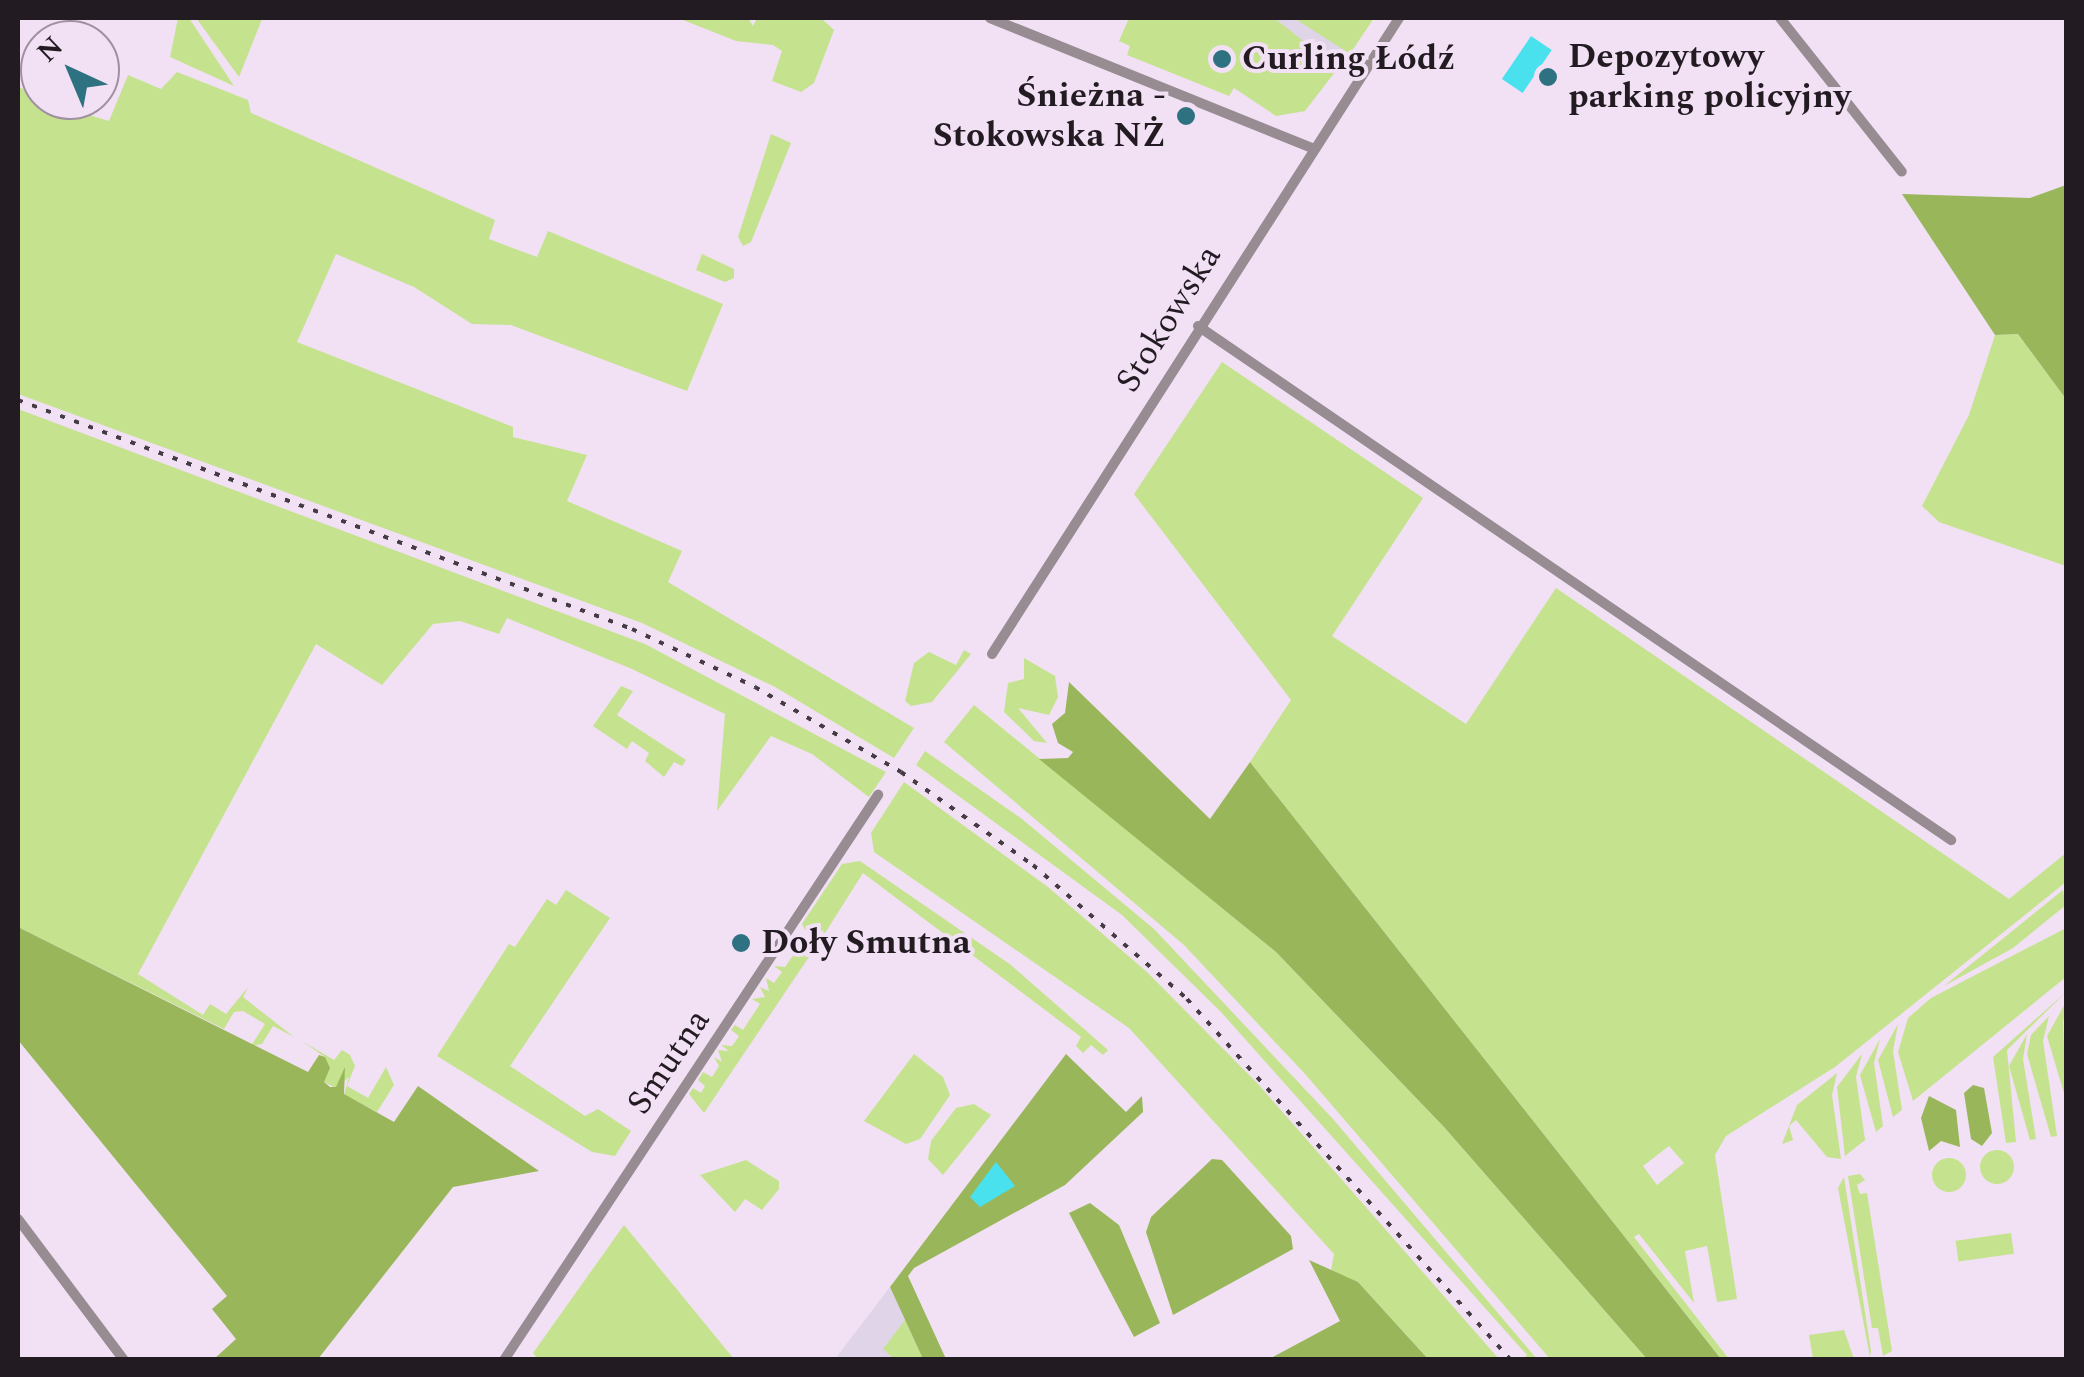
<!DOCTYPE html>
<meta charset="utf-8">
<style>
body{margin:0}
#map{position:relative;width:2084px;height:1377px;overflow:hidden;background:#f2e0f4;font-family:Spectral,serif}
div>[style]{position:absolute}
.commercial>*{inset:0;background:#dfd4e8}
.green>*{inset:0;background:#c5e38e;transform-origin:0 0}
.round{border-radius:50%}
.forest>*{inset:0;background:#99b75a}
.water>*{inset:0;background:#48e1ed;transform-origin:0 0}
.minor>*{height:10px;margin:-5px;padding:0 5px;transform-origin:5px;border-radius:5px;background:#968c91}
.rail>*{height:4px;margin-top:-2px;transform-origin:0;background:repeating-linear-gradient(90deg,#443b44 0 5px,transparent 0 15px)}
.dots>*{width:28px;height:28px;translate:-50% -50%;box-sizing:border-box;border:5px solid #f2e0f4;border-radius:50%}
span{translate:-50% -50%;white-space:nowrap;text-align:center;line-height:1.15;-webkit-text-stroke:8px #f2e0f4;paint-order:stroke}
.poi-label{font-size:35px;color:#221b22;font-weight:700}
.left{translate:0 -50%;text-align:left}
.right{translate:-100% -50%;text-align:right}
.street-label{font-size:35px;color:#221b22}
.frame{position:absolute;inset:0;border:20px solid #221b22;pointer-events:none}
.north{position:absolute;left:20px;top:20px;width:100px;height:100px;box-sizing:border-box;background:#f2e0f4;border:2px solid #9f91a0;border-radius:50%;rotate:316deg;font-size:28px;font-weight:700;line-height:40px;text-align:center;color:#221b22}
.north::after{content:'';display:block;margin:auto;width:35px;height:45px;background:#2e7282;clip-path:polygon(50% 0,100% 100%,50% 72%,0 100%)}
</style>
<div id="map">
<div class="commercial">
<i style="clip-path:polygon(1267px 18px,1367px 18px,1331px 71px)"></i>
<i style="clip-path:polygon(890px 1287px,923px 1359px,835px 1359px)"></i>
</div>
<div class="green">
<i style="clip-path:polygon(178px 18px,189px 18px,234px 86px,170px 57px)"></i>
<i style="clip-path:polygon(196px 18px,273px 18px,262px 19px,239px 77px)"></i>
<i style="clip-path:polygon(678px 18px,748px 18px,753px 26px,757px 18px,821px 18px,834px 30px,814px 83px,801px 92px,772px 81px,782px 51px,773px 45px,736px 41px)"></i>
<i style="clip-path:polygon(1129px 18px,1274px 18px,1338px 68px,1305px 111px,1276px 116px,1234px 88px,1229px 96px,1127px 55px,1130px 46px,1119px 41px)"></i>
<i style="clip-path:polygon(1294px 18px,1374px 18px,1350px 54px)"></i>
<i style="clip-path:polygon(177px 72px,248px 100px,251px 113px,495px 220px,489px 239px,537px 257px,548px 231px,723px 304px,687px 391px,511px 325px,472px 324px,414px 287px,336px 254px,297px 342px,513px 427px,513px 437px,587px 455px,567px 501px,682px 551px,668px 582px,914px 728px,894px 758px,775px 687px,642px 623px,18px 394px,18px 86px,40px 100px,109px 121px,128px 75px,161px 89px)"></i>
<i style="clip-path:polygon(771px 134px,791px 143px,751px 242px,743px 246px,738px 237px)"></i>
<i style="clip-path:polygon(702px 254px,734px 269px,734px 278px,725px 282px,696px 270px)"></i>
<i style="clip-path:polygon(2018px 334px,2066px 399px,2066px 566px,1939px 522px,1922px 506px,1969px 415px,1995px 335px)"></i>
<i style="clip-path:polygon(evenodd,1222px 362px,1423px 498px,1332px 636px,1466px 724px,1556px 588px,2009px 899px,2066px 853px,2066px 882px,1835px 1067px,1726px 1136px,1715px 1155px,1737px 1299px,1717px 1302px,1707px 1246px,1685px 1251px,1694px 1303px,1639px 1234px,1634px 1237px,1729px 1359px,1721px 1359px,1250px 762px,1291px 700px,1134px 494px,1222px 362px,1669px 1146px,1684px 1163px,1657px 1185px,1643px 1166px,1669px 1146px)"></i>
<i style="clip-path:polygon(18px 409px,645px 644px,886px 772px,869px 797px,812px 754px,771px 736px,717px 811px,725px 714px,632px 669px,507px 618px,499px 634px,460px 621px,433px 624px,382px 685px,316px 644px,138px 974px,203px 1015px,210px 1004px,226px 1014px,248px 987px,243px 997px,294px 1037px,273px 1026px,262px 1044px,251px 1046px,265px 1024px,243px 1011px,234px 1012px,224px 1029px,18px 927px)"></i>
<i style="clip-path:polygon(964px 650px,971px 654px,932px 702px,911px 706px,905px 701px,914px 663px,929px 652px,956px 665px)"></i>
<i style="clip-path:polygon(1024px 658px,1055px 676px,1058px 697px,1049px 715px,1018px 708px,1047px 743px,1034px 741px,1004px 712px,1008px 683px,1024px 679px)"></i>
<i style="clip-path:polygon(621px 686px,633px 691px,617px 715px,686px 760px,682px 766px,674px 762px,664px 777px,645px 761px,649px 753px,632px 741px,627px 749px,593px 726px)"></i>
<i style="clip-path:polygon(974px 705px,1276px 952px,1444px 1127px,1647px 1359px,1550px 1359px,1306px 1075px,1184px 945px,944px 742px)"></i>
<i style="clip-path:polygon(925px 751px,1022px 819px,1154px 929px,1333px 1119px,1537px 1359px,1523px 1359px,1527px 1355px,1221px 1012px,1122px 915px,916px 765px)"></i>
<i style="clip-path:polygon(904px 782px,1048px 887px,1147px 972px,1258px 1084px,1499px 1359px,1428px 1359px,1358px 1282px,1331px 1271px,1334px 1254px,1129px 1028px,874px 852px,871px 833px)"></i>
<i style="clip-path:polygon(860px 861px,1011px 965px,1108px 1050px,1103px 1055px,1091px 1045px,1083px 1053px,1076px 1046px,1081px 1037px,863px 873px,820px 941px,805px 930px,802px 924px,842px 864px)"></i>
<i style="clip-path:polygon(566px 890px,610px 918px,510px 1066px,585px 1116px,598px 1109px,631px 1131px,615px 1156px,592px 1152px,437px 1056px,509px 944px,515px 947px,547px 899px,556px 905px)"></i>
<i style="clip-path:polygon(2063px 890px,2066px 905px,2013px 948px,1944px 986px)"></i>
<i style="clip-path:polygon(2066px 928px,2066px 977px,1913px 1101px,1898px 1052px,1908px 1018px,1931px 998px)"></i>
<i style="clip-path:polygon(793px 939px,815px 948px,704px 1113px,689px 1094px,693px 1088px,701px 1093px,705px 1086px,698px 1080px,703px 1072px,712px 1077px,719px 1066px,714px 1057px,722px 1062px,718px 1050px,729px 1051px,721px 1045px,732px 1046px,739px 1036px,731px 1030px,735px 1025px,743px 1030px,760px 1004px,752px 999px,765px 997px,760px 987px,769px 991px,766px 978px,774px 983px,782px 972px,774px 966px,785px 967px,794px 954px,787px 949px)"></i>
<i style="clip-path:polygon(2066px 992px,2007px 1050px,2016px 1142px,2006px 1143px,1993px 1057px)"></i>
<i style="clip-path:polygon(2066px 1002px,2063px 1023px,2066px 1100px,2047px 1036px)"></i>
<i style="clip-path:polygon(2049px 1016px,2043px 1041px,2057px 1136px,2051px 1137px,2027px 1054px,2031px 1035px)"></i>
<i style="clip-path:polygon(1898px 1024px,1893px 1051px,1902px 1110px,1893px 1117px,1878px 1060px)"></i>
<i style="clip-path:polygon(2027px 1034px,2023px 1059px,2036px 1139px,2030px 1140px,2009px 1066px)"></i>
<i style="clip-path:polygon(1880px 1039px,1874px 1063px,1883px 1126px,1876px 1132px,1860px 1075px)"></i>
<i style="clip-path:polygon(302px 1041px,334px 1060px,342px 1050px,350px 1055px,355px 1066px,347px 1086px,368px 1098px,386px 1067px,394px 1085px,377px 1112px,344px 1095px,349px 1077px,336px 1088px,324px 1082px,325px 1057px)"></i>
<i style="clip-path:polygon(914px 1054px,943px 1077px,950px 1095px,920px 1139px,906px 1144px,864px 1121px)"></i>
<i style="clip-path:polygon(1862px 1054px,1856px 1077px,1865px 1140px,1845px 1156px,1837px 1087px)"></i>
<i style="clip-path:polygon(1837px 1073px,1832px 1095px,1841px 1159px,1827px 1157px,1796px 1120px,1789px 1126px,1793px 1140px,1782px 1144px,1797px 1105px)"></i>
<i style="clip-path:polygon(974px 1104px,991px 1115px,943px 1175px,928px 1159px,931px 1141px,956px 1108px)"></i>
<i class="round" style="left:1980px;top:1150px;width:34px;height:34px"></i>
<i class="round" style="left:1932px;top:1158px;width:34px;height:34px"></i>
<i style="clip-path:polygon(746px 1160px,779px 1181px,779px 1189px,762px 1210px,745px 1199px,735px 1212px,700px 1175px)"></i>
<i style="clip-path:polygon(1860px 1174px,1865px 1180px,1857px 1185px,1860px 1194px,1867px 1193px,1892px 1351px,1883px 1356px,1878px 1328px,1872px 1328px,1848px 1176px)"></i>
<i style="clip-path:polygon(1844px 1177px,1871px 1351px,1870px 1357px,1838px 1188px)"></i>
<i style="clip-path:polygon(624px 1225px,734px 1359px,539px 1360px,533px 1353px)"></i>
<i style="left:2011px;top:1233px;width:21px;height:56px;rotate:82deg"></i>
<i style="clip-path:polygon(905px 1320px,923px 1359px,894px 1359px,883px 1349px)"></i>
<i style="clip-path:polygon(1844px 1330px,1854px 1359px,1813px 1359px,1809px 1335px)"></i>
</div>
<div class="forest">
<i style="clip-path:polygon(2066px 185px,2066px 399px,2018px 334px,1995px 335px,1902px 194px,2030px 198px)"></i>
<i style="clip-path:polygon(1069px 682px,1210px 819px,1250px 762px,1721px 1359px,1647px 1359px,1444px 1127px,1276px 952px,1039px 759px,1068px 758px,1073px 752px,1058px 743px,1052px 724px,1065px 713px)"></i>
<i style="clip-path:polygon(18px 927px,308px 1072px,319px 1055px,325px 1057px,330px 1068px,324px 1082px,330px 1087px,336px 1087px,345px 1067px,344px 1094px,394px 1122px,418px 1086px,539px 1171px,453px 1187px,318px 1359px,214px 1359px,236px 1339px,212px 1309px,227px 1296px,18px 1040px)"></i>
<i style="clip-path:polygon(1066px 1054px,1126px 1112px,1142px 1096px,1143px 1112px,1065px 1185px,914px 1268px,908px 1276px,946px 1359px,923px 1359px,890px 1287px)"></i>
<i style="clip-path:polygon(1973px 1085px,1984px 1088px,1992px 1133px,1982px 1146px,1971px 1139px,1964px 1093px)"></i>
<i style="clip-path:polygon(1929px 1096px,1956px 1110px,1960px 1147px,1941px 1141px,1929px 1151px,1921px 1118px)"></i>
<i style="clip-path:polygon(1212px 1159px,1222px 1160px,1291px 1236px,1293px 1249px,1173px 1315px,1146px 1232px,1151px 1217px)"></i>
<i style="clip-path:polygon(1090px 1203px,1119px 1225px,1160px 1323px,1134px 1337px,1069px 1213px)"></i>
<i style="clip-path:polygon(1309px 1260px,1358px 1282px,1428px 1359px,1269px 1359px,1340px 1321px)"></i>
</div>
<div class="water">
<i style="left:1531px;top:36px;width:25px;height:52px;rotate:34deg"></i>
<i style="clip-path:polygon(996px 1162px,1015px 1186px,980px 1207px,970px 1197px)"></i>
</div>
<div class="minor">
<i style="left:990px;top:18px;width:347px;rotate:22deg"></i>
<i style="left:1780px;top:18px;width:196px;rotate:51.6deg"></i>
<i style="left:1198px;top:326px;width:912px;rotate:34.32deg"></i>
<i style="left:992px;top:654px;width:755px;rotate:-57.38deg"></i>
<i style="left:18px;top:1219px;width:176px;rotate:53.1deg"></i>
<i style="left:504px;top:1360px;width:678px;rotate:-56.5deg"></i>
</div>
<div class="rail">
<i style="left:18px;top:400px;width:655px;rotate:20.45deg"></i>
<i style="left:632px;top:629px;width:136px;rotate:25.2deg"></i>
<i style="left:755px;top:687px;width:169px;rotate:30.2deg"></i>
<i style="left:901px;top:772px;width:161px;rotate:35.2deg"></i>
<i style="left:1033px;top:865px;width:204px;rotate:41deg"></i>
<i style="left:1187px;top:999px;width:485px;rotate:48.1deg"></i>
</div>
<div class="dots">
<i style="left:1222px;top:59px;background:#2e7282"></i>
<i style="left:1548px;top:77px;background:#2e7282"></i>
<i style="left:1186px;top:116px;background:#2e7282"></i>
<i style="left:741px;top:943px;background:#2e7282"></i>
</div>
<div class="poi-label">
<span class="left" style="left:1568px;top:77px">Depozytowy<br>parking policyjny</span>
<span class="left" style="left:1242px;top:59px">Curling Łódź</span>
<span class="right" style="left:1166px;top:116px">Śnieżna -<br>Stokowska NŻ</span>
<span class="left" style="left:761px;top:943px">Doły Smutna</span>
</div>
<div class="street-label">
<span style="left:1169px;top:319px;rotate:-58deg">Stokowska</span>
<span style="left:669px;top:1062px;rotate:-56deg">Smutna</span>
</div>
<div class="frame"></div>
<div class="north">N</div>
</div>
